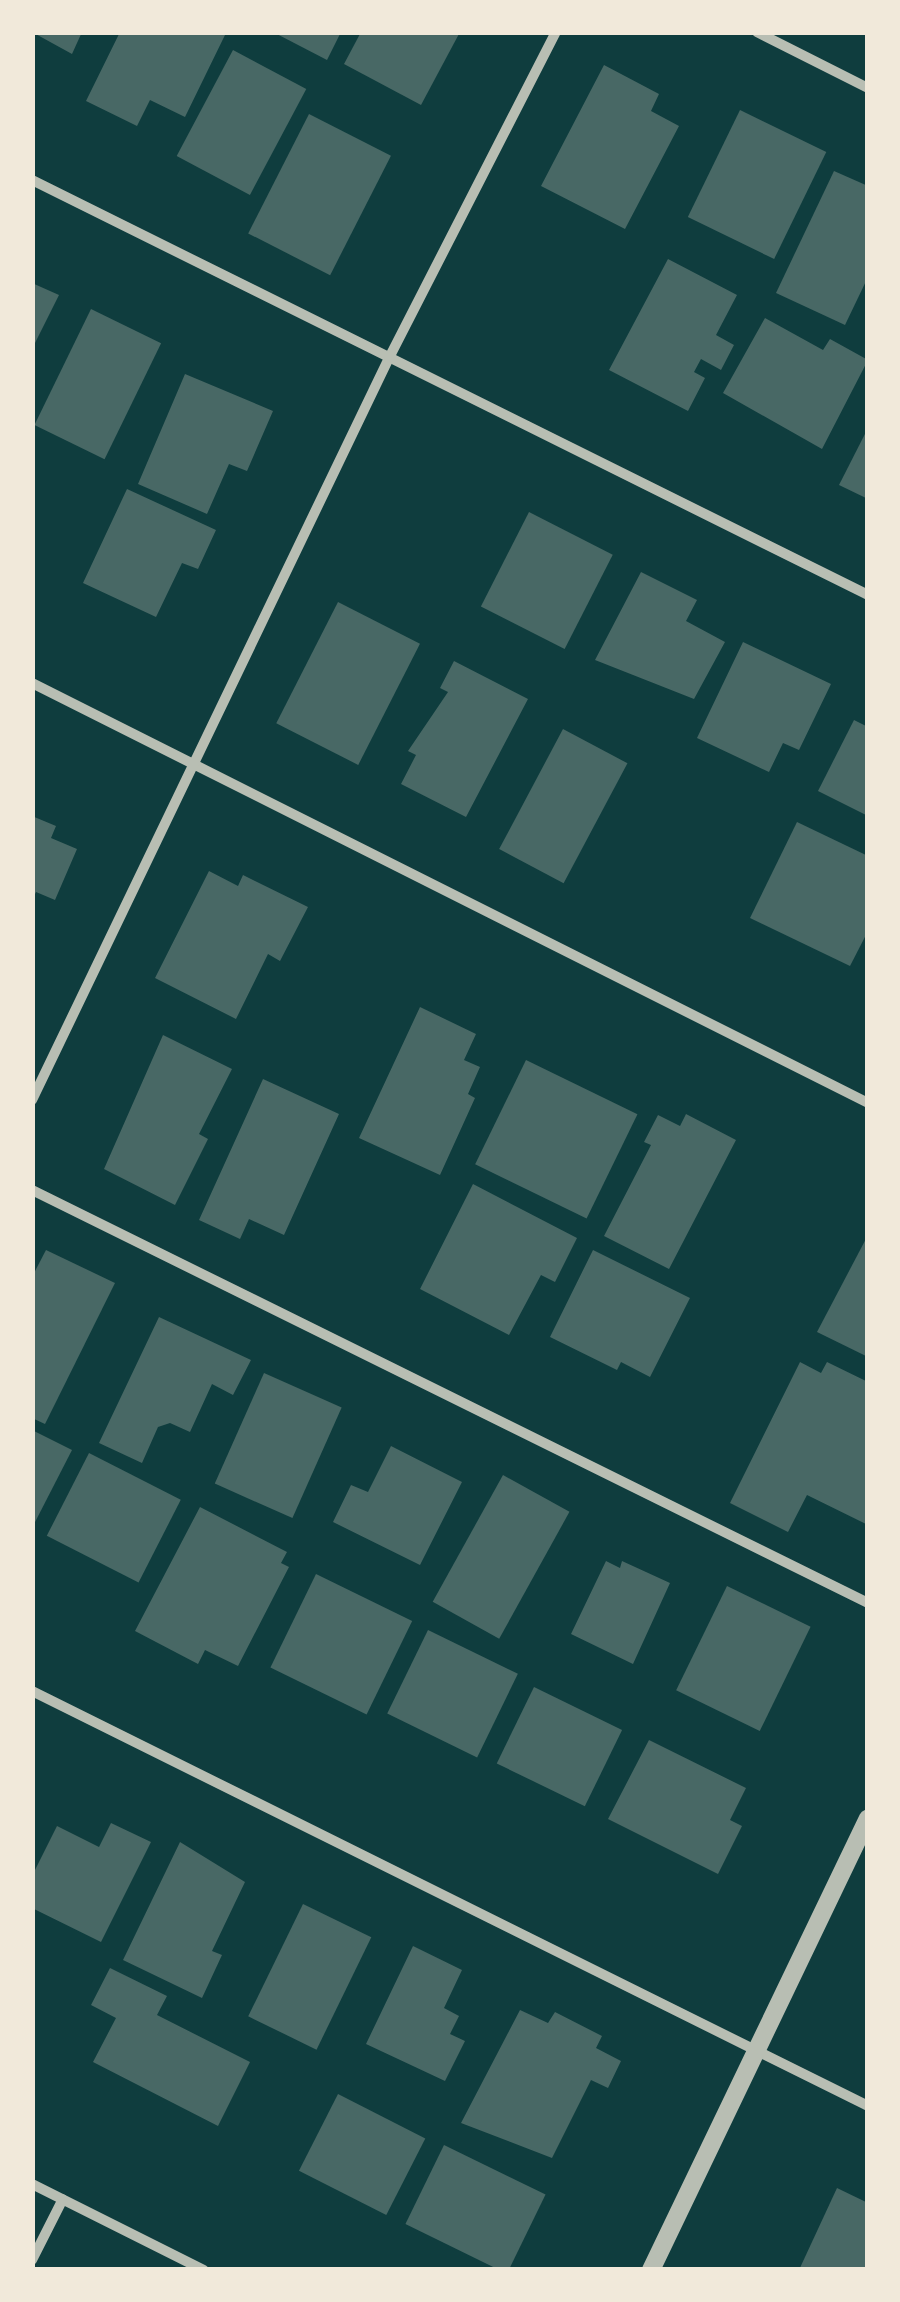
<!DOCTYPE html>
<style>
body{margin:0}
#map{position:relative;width:900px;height:2302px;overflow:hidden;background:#0f3d3e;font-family:Cabin,sans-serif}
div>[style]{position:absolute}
.building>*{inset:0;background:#486865;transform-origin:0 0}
.minor>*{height:10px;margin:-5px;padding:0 5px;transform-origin:5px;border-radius:5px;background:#b8beb3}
.tertiary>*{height:18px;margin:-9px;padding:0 9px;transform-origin:9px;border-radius:9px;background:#b8beb3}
span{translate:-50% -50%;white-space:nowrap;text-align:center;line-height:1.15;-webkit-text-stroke:10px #f1e9da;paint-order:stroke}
.frame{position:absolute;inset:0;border:35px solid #f1e9da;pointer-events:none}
</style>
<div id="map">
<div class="building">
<i style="clip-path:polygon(32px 32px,82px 32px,72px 54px)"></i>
<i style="clip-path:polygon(120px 32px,225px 35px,185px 117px,150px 100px,137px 126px,86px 101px)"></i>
<i style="clip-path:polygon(273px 32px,341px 32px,327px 60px)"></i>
<i style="clip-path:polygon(361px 32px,460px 32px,421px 105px,344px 64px)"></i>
<i style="left:233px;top:50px;width:83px;height:120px;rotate:28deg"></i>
<i style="clip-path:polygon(604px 65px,659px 94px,651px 111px,679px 126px,625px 229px,541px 186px)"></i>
<i style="left:740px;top:110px;width:96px;height:119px;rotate:26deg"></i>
<i style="left:309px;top:114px;width:92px;height:134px;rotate:27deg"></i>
<i style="clip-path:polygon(834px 171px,868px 186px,868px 277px,845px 325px,776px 293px)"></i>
<i style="clip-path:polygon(668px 259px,737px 295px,716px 335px,734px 345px,721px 370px,701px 359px,694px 372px,705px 378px,688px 411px,609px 370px)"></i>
<i style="clip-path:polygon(32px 283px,59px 295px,32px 349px)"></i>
<i style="left:91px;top:309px;width:78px;height:129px;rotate:26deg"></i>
<i style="clip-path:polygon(765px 318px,823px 350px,830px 339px,868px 360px,822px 449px,723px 393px)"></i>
<i style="clip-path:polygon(185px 374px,273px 411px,247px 471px,229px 464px,207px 514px,138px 484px)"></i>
<i style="clip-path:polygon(868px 428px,868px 499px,839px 485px)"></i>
<i style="clip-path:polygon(127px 489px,216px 530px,198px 569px,182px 563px,156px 617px,83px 583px)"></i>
<i style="left:529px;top:512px;width:94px;height:106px;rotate:27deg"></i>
<i style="clip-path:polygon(641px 572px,697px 600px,686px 621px,725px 642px,694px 699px,595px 660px)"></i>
<i style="left:338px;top:602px;width:92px;height:136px;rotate:27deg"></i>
<i style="clip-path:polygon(743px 642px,831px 684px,799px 750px,783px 743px,769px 772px,697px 738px)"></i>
<i style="clip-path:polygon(454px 661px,528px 699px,466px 817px,401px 784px,416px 755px,408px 751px,448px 692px,440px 688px)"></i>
<i style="clip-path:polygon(854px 720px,868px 727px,868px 816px,818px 791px)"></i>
<i style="left:563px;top:729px;width:73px;height:136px;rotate:28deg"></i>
<i style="clip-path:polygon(32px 816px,56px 826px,51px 838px,77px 849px,55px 900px,36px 892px,32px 900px)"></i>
<i style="clip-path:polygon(797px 822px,868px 856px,868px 931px,850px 966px,750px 918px)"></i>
<i style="clip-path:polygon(209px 871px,238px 886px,243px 875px,308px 907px,280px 961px,268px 954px,236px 1019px,155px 978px)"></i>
<i style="clip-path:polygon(420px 1007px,476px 1034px,464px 1060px,480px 1067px,468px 1094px,475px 1098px,440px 1175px,359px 1138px)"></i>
<i style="clip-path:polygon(163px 1035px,232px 1069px,199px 1134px,208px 1139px,175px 1205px,104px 1169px)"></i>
<i style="left:526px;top:1060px;width:124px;height:116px;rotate:26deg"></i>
<i style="clip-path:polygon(263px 1079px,339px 1114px,284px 1235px,249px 1219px,240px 1239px,199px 1220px)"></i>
<i style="clip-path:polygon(686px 1114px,736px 1140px,669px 1269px,604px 1236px,651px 1145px,644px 1142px,658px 1115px,680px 1126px)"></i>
<i style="clip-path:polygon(473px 1184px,577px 1238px,555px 1282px,541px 1275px,509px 1335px,420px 1289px)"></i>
<i style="clip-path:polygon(868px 1235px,868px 1357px,817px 1332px)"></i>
<i style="clip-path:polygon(46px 1250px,115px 1283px,45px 1424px,32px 1418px,32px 1277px)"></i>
<i style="clip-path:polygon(593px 1250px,690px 1298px,650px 1377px,621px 1362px,617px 1370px,550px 1337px)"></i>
<i style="clip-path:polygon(159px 1317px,251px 1360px,233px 1395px,212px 1384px,190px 1432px,170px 1423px,158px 1427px,142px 1463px,99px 1443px)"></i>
<i style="clip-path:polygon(800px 1362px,821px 1373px,827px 1362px,868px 1382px,868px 1525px,807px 1495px,788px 1532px,730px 1503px)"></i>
<i style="left:264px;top:1373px;width:85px;height:121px;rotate:24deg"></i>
<i style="clip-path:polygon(32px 1430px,72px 1450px,32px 1528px)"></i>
<i style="clip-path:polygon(391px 1446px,462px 1482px,420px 1565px,333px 1522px,351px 1485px,368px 1492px)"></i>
<i style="left:89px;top:1453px;width:103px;height:93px;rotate:27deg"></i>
<i style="left:503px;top:1475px;width:76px;height:145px;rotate:29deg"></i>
<i style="clip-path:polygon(200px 1507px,287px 1552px,281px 1563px,289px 1567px,238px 1666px,205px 1650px,198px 1664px,135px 1631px)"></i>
<i style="clip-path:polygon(606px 1561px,620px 1568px,622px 1561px,670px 1583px,633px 1664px,571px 1634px)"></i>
<i style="left:316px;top:1574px;width:107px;height:104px;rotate:26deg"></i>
<i style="left:727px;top:1586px;width:93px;height:116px;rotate:26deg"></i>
<i style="left:428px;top:1630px;width:100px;height:93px;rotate:26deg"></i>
<i style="left:534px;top:1687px;width:98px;height:85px;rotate:26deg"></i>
<i style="clip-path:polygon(649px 1740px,746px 1788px,730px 1820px,742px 1826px,718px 1874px,608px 1819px)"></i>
<i style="clip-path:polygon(111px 1823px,151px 1842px,101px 1942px,32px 1908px,32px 1876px,57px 1826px,99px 1847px)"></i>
<i style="clip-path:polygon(180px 1842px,245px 1882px,212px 1951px,222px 1955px,202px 1998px,123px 1960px)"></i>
<i style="left:303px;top:1904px;width:76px;height:125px;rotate:26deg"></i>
<i style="clip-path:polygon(413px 1946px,462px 1970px,444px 2008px,459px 2016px,450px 2034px,465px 2041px,445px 2081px,366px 2044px)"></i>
<i style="clip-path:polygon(110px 1968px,167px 1996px,157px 2015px,250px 2062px,218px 2126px,93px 2062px,116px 2018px,91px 2005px)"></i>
<i style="clip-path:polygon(520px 2010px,548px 2023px,555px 2012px,602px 2036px,596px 2048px,621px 2061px,608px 2088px,591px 2080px,552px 2158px,461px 2123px)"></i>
<i style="left:338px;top:2094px;width:98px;height:86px;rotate:27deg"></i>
<i style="left:444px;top:2145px;width:113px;height:88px;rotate:26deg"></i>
<i style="clip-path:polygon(837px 2188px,868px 2203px,868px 2270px,799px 2270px)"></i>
</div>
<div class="minor">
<i style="left:757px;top:32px;width:124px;rotate:26.8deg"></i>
<i style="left:32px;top:180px;width:933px;rotate:26.4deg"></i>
<i style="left:32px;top:683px;width:936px;rotate:26.67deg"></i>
<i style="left:32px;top:1100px;width:823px;rotate:-64.31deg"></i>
<i style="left:389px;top:358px;width:366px;rotate:-62.9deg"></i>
<i style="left:32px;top:1190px;width:932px;rotate:26.29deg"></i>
<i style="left:32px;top:1691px;width:933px;rotate:26.4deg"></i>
<i style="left:32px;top:2184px;width:192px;rotate:26.6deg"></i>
<i style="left:32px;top:2260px;width:68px;rotate:-63.1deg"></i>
</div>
<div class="tertiary">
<i style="left:651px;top:2270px;width:501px;rotate:-64.35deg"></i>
</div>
<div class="frame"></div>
</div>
